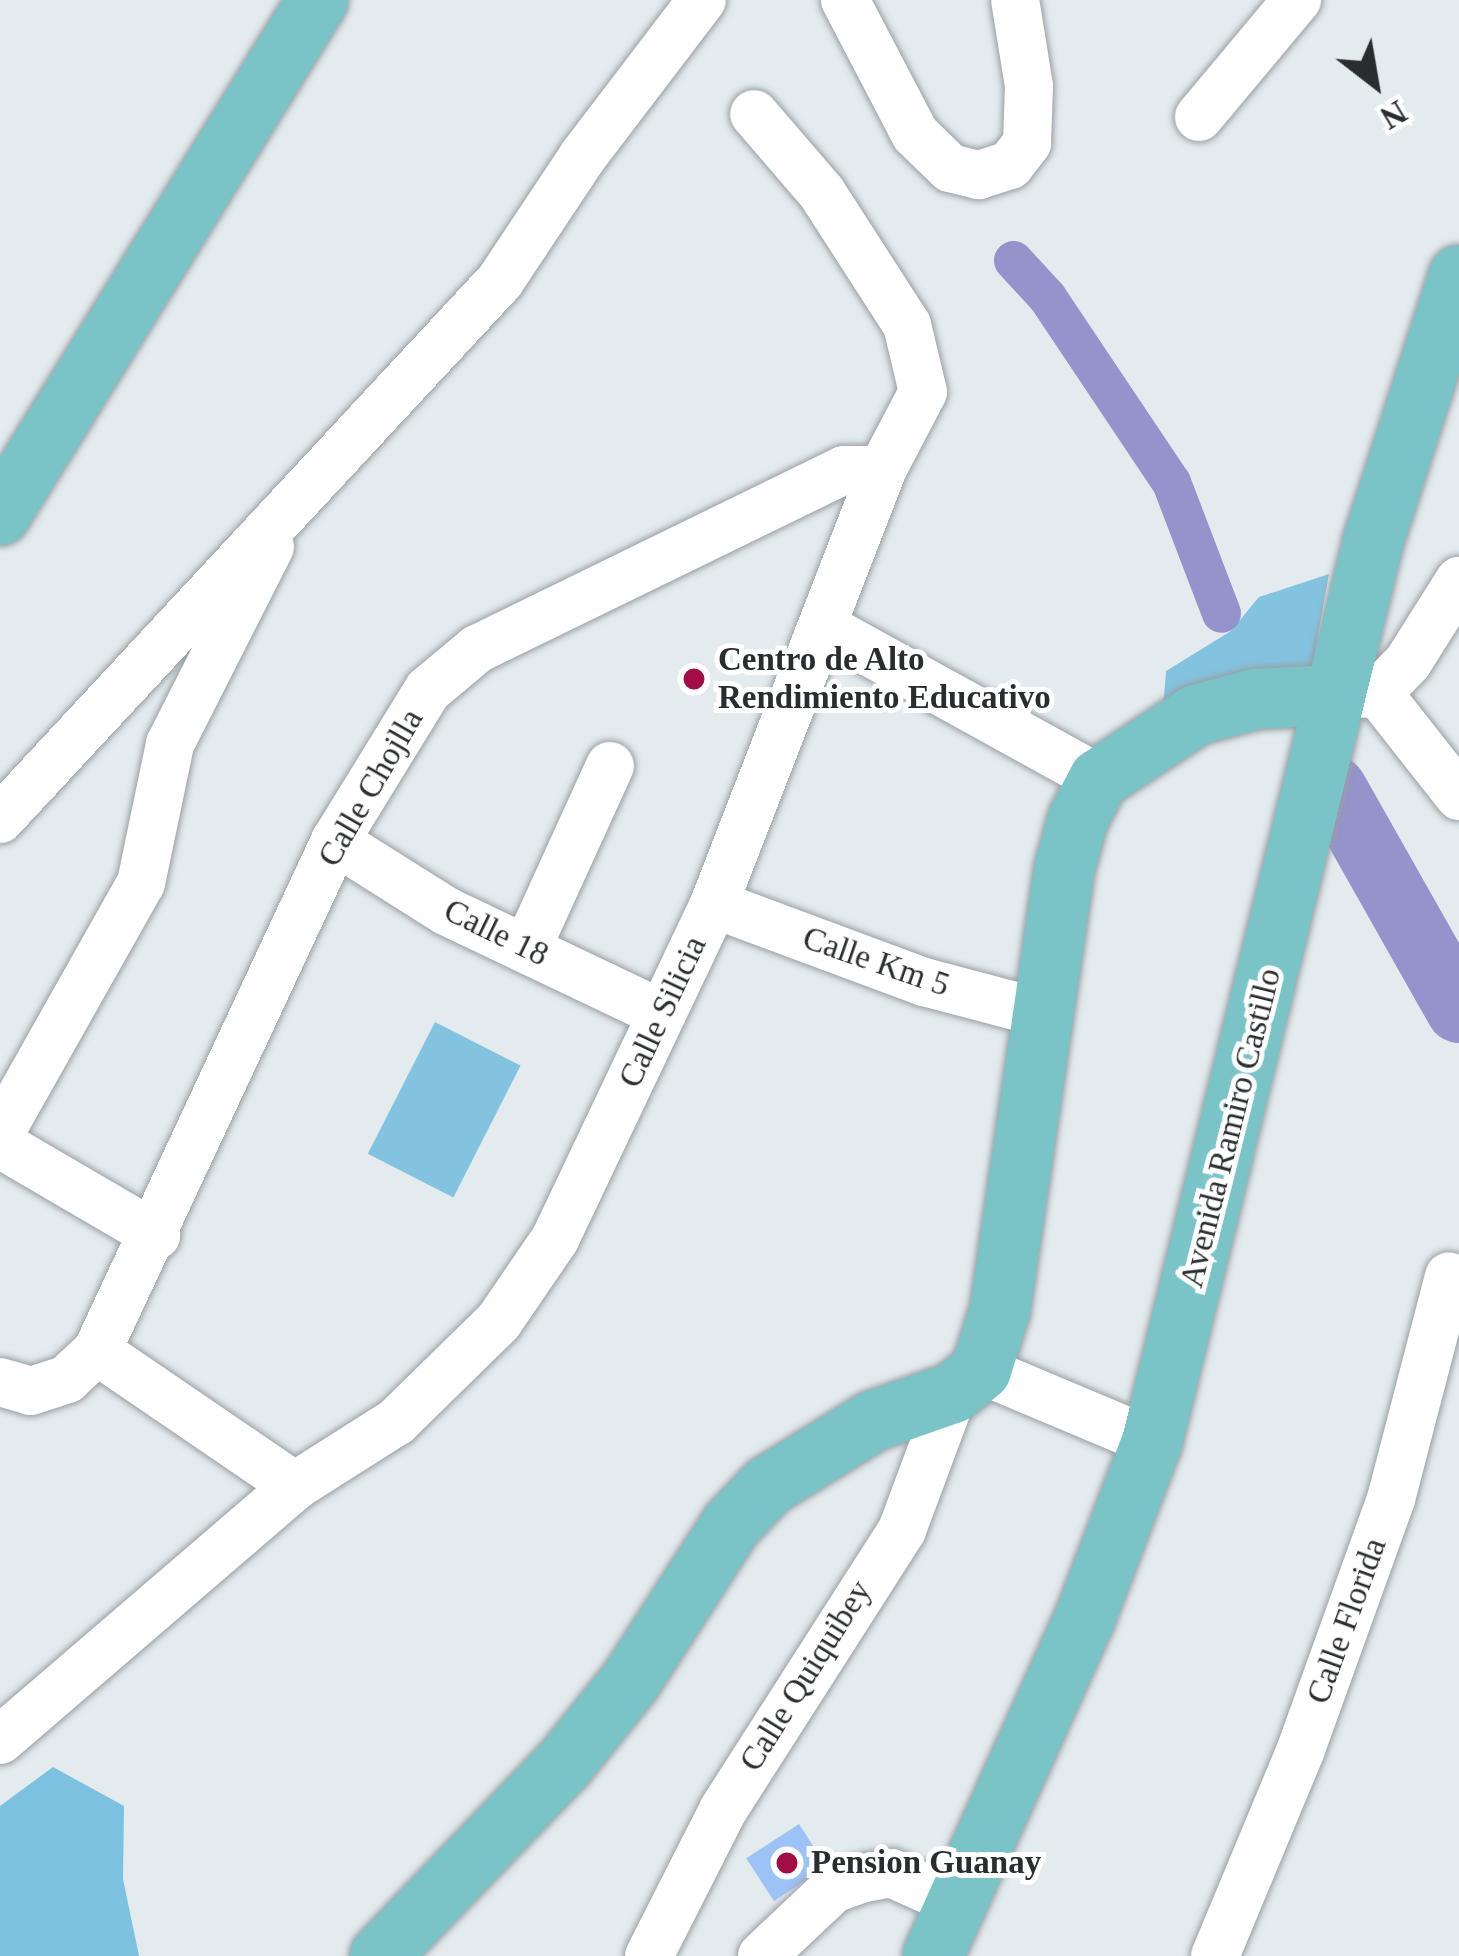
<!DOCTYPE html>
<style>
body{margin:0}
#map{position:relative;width:1459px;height:1956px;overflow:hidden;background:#e3ebef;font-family:"Times New Roman",serif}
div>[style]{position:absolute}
.green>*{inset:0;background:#83c3e0;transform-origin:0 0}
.forest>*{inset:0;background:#7cc1e0}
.canal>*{height:39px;margin:-19.5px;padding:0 19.5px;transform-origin:19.5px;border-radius:19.5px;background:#9493cb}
.river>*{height:66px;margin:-33px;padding:0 33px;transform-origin:33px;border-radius:33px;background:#9493cb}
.building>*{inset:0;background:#9dc2f5;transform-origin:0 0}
.roads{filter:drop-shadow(0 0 3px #99a0a4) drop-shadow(0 0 3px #99a0a4)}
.minor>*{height:48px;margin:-24px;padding:0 24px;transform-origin:24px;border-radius:24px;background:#fff}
.major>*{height:60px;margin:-30px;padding:0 30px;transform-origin:30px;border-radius:30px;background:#7ac4c7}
.dots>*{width:33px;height:33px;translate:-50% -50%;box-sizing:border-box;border:6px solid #fff;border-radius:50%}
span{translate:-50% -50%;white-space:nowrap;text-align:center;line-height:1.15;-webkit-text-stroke:10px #fff;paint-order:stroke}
.poi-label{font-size:33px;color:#2a2d2f;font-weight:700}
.left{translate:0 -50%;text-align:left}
.street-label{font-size:33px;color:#2a2d2f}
.north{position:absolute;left:1315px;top:24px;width:120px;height:120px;-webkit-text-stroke:9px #fff;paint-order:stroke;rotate:149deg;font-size:33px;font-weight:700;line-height:48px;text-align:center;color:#2a2d2f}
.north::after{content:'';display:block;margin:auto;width:42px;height:54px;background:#2a2d2f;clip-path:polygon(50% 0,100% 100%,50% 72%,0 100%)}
</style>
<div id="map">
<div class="green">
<i style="clip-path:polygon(1329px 574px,1312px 668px,1163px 710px,1166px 671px,1231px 631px,1259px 597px)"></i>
<i style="left:435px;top:1022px;width:96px;height:148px;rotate:27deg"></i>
</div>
<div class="forest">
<i style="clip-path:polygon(53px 1767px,124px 1806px,123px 1879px,139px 1956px,0 1956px,0 1806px)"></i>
</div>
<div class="canal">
<i style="left:1013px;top:260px;width:50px;rotate:47.4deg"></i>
<i style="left:1047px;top:297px;width:223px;rotate:56.2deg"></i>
<i style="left:1171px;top:482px;width:140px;rotate:69.1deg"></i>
</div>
<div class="river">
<i style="left:1334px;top:789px;width:254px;rotate:60.5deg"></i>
</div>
<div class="building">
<i style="left:799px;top:1824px;width:51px;height:63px;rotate:57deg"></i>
</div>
<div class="roads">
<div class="minor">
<i style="left:845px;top:0;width:151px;rotate:62.4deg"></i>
<i style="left:915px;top:134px;width:49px;rotate:44.2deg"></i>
<i style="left:950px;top:168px;width:30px;rotate:14deg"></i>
<i style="left:979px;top:175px;width:33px;rotate:-18deg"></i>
<i style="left:1010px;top:165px;width:28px;rotate:-52deg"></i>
<i style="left:1027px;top:143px;width:57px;rotate:-88deg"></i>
<i style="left:1029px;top:86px;width:87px;rotate:-99.2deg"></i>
<i style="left:1199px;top:117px;width:153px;rotate:-50.1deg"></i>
<i style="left:826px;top:628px;width:312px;rotate:28.9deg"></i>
<i style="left:1378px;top:693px;width:131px;rotate:51.8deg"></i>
<i style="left:1333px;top:695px;width:45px;rotate:-2.5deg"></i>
<i style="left:1378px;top:693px;width:43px;rotate:-45.9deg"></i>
<i style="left:1408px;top:662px;width:96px;rotate:-57.8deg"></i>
<i style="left:0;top:819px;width:734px;rotate:-47.1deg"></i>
<i style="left:500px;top:281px;width:150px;rotate:-56.4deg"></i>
<i style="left:583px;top:156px;width:196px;rotate:-52.7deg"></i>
<i style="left:335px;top:841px;width:131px;rotate:32.2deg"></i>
<i style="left:446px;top:911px;width:239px;rotate:25.5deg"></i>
<i style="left:714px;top:904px;width:224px;rotate:20.4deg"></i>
<i style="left:924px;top:982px;width:121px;rotate:14.8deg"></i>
<i style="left:527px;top:948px;width:200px;rotate:-65.5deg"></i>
<i style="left:0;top:1133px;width:287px;rotate:-60.6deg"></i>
<i style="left:141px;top:883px;width:142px;rotate:-78.2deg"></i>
<i style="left:170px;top:744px;width:221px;rotate:-63.1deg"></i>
<i style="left:0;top:1144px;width:181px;rotate:30.3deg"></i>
<i style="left:97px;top:1351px;width:240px;rotate:34.3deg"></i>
<i style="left:981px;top:1370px;width:186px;rotate:22.8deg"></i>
<i style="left:0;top:1382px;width:32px;rotate:16deg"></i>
<i style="left:31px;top:1391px;width:38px;rotate:-18deg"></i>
<i style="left:67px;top:1379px;width:41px;rotate:-43deg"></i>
<i style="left:97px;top:1351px;width:563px;rotate:-64.98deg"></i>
<i style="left:335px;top:841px;width:177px;rotate:-58.4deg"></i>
<i style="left:428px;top:690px;width:64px;rotate:-39.9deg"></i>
<i style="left:477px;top:649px;width:408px;rotate:-26deg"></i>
<i style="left:844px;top:470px;width:38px"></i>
<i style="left:0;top:1740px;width:389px;rotate:-40.7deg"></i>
<i style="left:295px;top:1486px;width:120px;rotate:-32.4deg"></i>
<i style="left:396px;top:1422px;width:144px;rotate:-44.4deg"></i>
<i style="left:499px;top:1321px;width:99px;rotate:-55.7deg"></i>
<i style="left:555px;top:1239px;width:371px;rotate:-64.6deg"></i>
<i style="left:714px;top:904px;width:465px;rotate:-68.8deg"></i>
<i style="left:882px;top:470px;width:88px;rotate:-62.3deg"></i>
<i style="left:923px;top:392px;width:69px;rotate:-103.4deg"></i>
<i style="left:907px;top:325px;width:157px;rotate:-122.8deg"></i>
<i style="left:822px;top:193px;width:104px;rotate:-130.7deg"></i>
<i style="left:649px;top:1956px;width:164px;rotate:-63.1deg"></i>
<i style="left:723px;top:1810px;width:332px;rotate:-57.4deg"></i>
<i style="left:902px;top:1530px;width:146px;rotate:-69.6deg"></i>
<i style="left:762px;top:1956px;width:98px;rotate:-43.3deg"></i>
<i style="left:833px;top:1889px;width:29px;rotate:-20deg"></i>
<i style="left:860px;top:1879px;width:32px;rotate:-11deg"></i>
<i style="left:891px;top:1873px;width:73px;rotate:24.1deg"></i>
<i style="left:1215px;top:1956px;width:224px;rotate:-67.4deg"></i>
<i style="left:1301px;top:1749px;width:266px;rotate:-70.2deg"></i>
<i style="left:1391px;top:1499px;width:230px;rotate:-75.4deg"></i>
</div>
<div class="major">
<i style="left:0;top:515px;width:605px;rotate:-58.31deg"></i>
<i style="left:380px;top:1956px;width:267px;rotate:-46.2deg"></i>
<i style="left:565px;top:1763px;width:104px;rotate:-51.3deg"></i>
<i style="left:630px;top:1682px;width:187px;rotate:-57.2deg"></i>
<i style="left:731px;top:1525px;width:54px;rotate:-46.5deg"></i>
<i style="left:768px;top:1486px;width:123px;rotate:-31.8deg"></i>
<i style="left:873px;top:1421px;width:85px;rotate:-19.3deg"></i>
<i style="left:953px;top:1393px;width:36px;rotate:-39deg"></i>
<i style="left:981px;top:1370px;width:63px;rotate:-72.4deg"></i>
<i style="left:1000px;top:1310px;width:445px;rotate:-81.7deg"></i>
<i style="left:1064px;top:870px;width:53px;rotate:-74.6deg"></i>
<i style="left:1078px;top:819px;width:45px;rotate:-62.3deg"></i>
<i style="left:1099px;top:779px;width:116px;rotate:-33.4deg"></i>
<i style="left:1196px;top:715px;width:62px;rotate:-14.9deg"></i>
<i style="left:1256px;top:699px;width:77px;rotate:-3deg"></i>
<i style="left:933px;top:1956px;width:371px;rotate:-65.8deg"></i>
<i style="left:1085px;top:1618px;width:188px;rotate:-69.2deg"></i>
<i style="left:1152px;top:1442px;width:927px;rotate:-76.2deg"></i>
<i style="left:1373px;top:542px;width:280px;rotate:-72.1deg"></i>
</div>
</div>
<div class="dots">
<i style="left:694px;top:679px;background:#a40c45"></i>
<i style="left:787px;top:1863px;background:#a40c45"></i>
</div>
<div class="poi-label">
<span class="left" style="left:718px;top:679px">Centro de Alto<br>Rendimiento Educativo</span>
<span class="left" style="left:811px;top:1863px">Pension Guanay</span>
</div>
<div class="street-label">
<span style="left:371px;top:788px;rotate:-60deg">Calle Chojlla</span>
<span style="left:496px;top:933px;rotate:26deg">Calle 18</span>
<span style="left:876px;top:962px;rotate:19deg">Calle Km 5</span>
<span style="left:663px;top:1012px;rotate:-65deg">Calle Silicia</span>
<span style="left:1231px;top:1128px;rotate:-76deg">Avenida Ramiro Castillo</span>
<span style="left:1347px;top:1621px;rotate:-70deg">Calle Florida</span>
<span style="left:806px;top:1676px;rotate:-58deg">Calle Quiquibey</span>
</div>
<div class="north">N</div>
</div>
